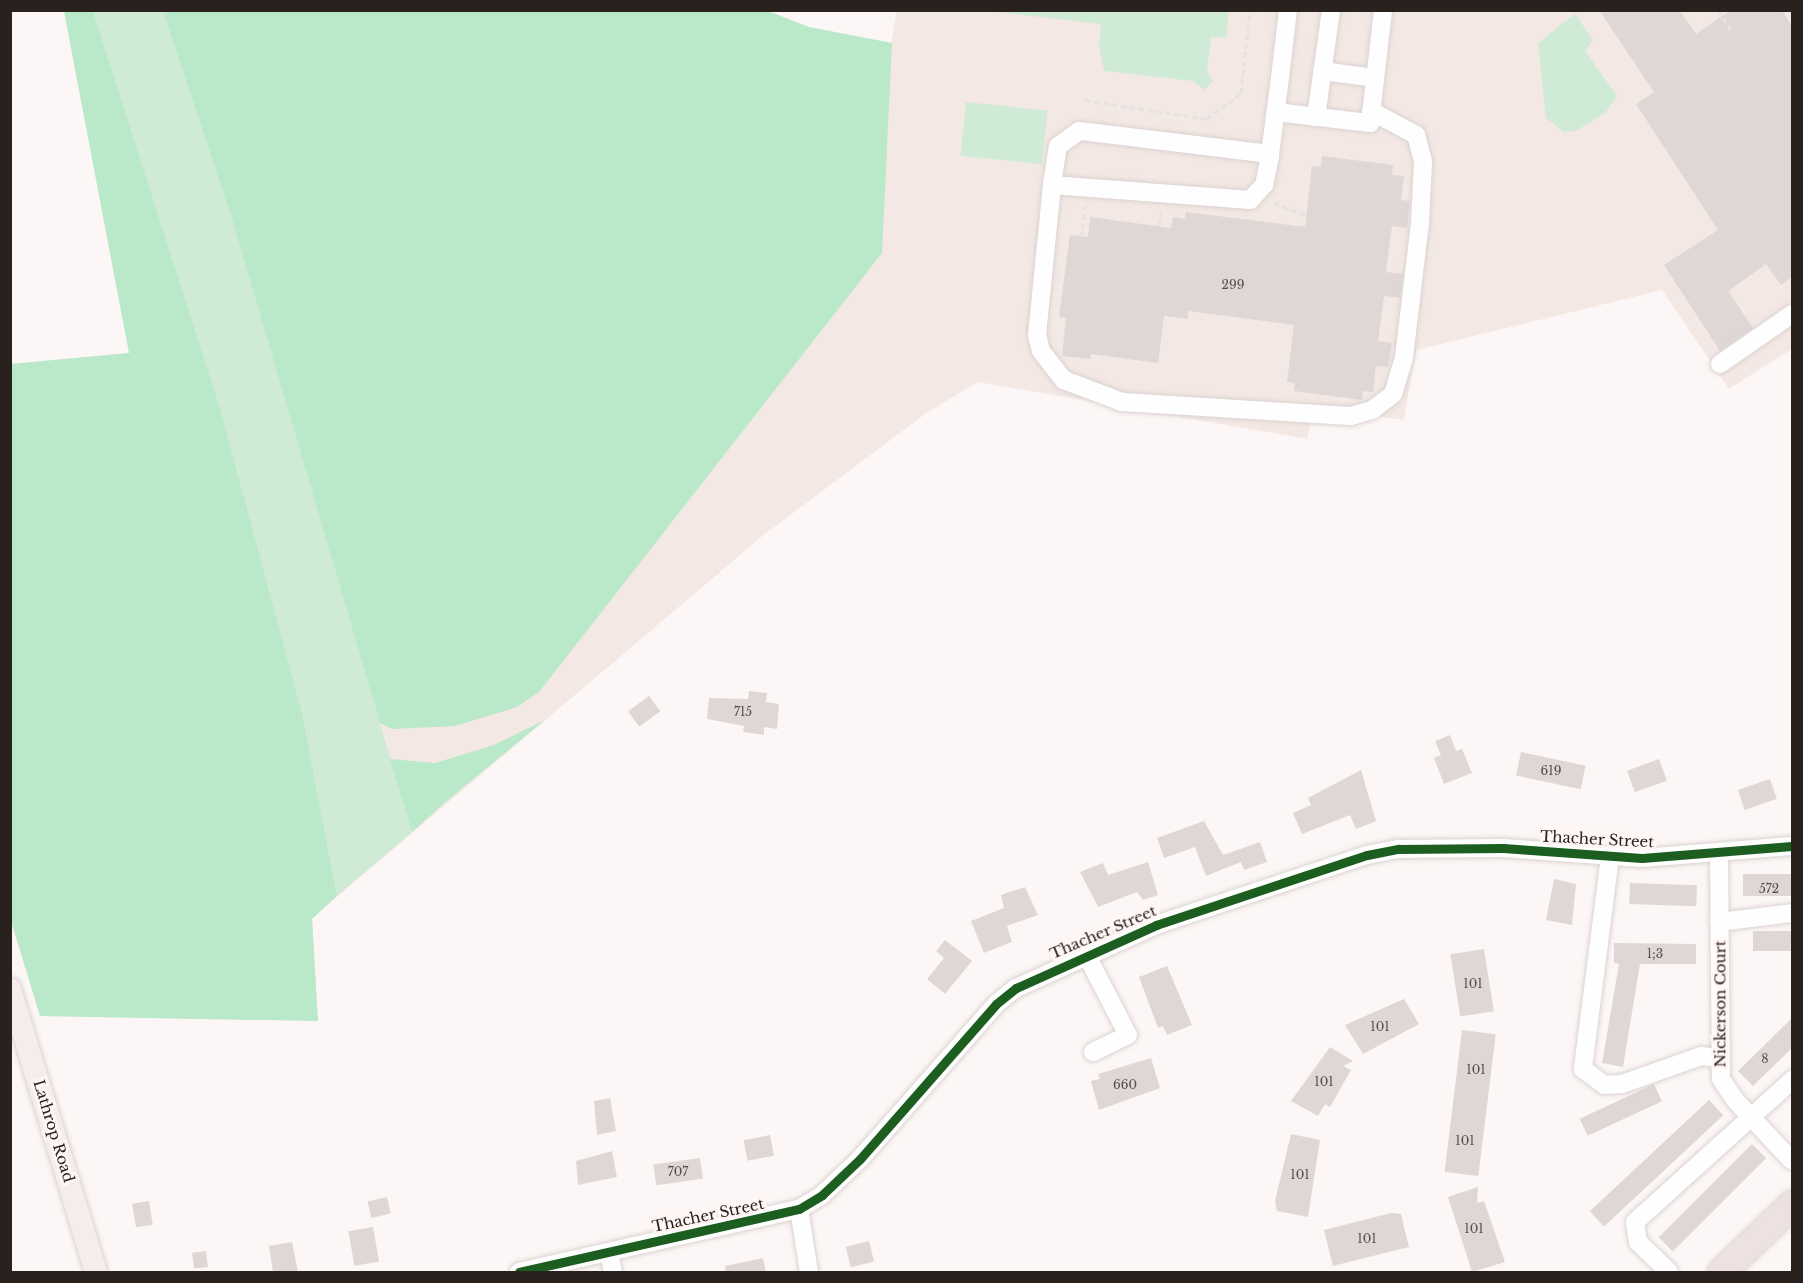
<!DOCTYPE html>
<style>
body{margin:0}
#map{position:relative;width:1803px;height:1283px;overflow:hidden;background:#fcf7f6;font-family:"Libre Baskerville",serif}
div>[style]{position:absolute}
.built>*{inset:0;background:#f4e8e4}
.green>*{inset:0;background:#cfebd6;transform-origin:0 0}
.forest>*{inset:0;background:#b9e9c9}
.building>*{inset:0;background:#ded7d6;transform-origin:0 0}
.path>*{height:3px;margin-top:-1.5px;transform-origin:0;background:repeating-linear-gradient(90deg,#e4e3e2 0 6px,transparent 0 9px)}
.roads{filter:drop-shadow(0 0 2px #dad3d1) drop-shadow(0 0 2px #dad3d1)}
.minor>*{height:18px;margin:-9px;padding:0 9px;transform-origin:9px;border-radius:9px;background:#fffefe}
.major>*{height:22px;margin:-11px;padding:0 11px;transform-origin:11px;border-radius:11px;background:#f4edec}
.highway>*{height:27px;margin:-13.5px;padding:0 13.5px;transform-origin:13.5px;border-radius:13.5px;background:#ede2e1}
.cycleway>*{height:9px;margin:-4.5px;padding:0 4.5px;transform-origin:4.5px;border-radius:4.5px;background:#1b5e20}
span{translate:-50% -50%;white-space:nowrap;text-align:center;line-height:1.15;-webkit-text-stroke:6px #fff6f3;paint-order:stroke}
.number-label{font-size:12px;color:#564e4c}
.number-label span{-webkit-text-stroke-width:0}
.street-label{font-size:15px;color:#29211e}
.frame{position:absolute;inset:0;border:12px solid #29211e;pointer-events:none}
</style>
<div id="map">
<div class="built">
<i style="clip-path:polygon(767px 10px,809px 27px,891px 43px,897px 10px,1792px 11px,1792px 349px,1729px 389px,1662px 290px,1416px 350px,1404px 420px,1315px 407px,1307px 439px,978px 382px,928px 412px,765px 534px,312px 918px,318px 1021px,40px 1016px,10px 920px,10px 364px,129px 353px,64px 11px)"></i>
</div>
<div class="green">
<i style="clip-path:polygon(93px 11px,163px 11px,231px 216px,412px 832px,337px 896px,302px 713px,220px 408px)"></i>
<i style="clip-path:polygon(988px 11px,1229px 11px,1226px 38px,1211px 37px,1207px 71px,1213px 81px,1205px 90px,1193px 81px,1104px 71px,1099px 46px,1101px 24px)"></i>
<i style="clip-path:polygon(1575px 14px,1593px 40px,1585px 51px,1617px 96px,1606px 112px,1576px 131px,1564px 132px,1546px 118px,1538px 43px)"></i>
<i style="left:966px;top:102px;width:82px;height:54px;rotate:6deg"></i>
</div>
<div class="forest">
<i style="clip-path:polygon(64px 11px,93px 11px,220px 408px,302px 713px,337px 896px,312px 919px,318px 1021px,40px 1016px,11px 920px,11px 364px,129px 353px)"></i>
<i style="clip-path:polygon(767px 11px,809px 27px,892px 43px,882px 253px,539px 692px,517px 707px,455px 726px,392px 729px,380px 723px,231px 216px,163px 11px)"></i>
<i style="clip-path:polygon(545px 720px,448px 800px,412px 832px,390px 759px,435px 763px,494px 745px)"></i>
</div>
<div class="building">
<i style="clip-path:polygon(1599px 10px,1679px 10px,1696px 34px,1731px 10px,1782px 10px,1792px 26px,1792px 277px,1781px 285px,1766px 264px,1728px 291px,1753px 328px,1720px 351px,1664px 265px,1718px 230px,1636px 104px,1654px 92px)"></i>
<i style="clip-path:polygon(1322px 156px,1393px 165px,1392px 175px,1404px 176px,1401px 200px,1410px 201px,1407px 228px,1392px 226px,1386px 272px,1403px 274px,1400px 298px,1384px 296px,1378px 341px,1392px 343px,1388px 367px,1376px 366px,1373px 392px,1363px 391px,1362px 400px,1294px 391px,1295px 383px,1287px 382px,1294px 325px,1188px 311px,1188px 319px,1164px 316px,1158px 363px,1091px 354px,1091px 359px,1062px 356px,1066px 318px,1059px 317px,1070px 235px,1088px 237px,1090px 217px,1171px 228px,1173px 217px,1185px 219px,1186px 212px,1305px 227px,1312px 166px,1321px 167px)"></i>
<i style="clip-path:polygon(749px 691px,767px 693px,766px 702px,779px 704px,777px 729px,764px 727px,764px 735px,743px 732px,744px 726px,707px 719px,709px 698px,748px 699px)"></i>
<i style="left:649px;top:696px;width:19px;height:26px;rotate:54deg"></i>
<i style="clip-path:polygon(1450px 735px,1456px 751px,1462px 749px,1472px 773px,1444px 784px,1434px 758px,1441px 755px,1435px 741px)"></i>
<i style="left:1521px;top:752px;width:66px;height:24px;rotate:12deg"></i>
<i style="left:1659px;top:759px;width:23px;height:34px;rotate:70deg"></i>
<i style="clip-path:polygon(1361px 770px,1376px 821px,1356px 829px,1350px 815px,1302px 834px,1293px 813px,1311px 805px,1308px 798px)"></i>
<i style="left:1770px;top:779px;width:21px;height:34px;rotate:71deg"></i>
<i style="clip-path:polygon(1204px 821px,1223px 855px,1260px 842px,1267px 862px,1244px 870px,1241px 862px,1206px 876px,1195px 847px,1164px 858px,1157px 838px)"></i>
<i style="clip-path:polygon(1148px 862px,1158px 895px,1143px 900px,1137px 892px,1098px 907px,1080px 872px,1103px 863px,1108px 875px)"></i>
<i style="left:1792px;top:874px;width:22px;height:49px;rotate:90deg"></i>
<i style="clip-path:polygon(1554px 879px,1576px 884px,1572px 925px,1546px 920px)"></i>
<i style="left:1630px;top:883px;width:67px;height:21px;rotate:2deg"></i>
<i style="clip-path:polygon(1025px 887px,1038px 915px,1007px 926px,1012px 942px,984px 953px,971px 921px,1004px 908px,1001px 895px)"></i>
<i style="left:1792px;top:931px;width:20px;height:39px;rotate:90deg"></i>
<i style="clip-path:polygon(945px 940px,972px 961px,945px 994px,927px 979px,944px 958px,936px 951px)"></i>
<i style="clip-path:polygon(1614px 943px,1696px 944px,1696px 964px,1640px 964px,1623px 1067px,1602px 1063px,1619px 964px,1614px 963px)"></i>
<i style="left:1484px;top:949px;width:63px;height:34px;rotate:81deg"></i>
<i style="clip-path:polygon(1167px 966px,1192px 1025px,1167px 1035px,1163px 1026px,1158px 1028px,1139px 977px)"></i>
<i style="clip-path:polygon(1404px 999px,1419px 1024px,1363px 1054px,1345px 1025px)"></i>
<i style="clip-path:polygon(1792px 1018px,1792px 1048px,1753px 1086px,1738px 1071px)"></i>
<i style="left:1462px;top:1030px;width:34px;height:143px;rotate:7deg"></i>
<i style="clip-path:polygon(1330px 1047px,1353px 1061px,1343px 1066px,1351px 1070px,1330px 1107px,1325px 1104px,1318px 1116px,1291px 1101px)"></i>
<i style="clip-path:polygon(1151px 1058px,1160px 1088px,1099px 1110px,1091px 1081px,1100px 1079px,1098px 1074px)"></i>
<i style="left:1654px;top:1084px;width:19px;height:82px;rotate:65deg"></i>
<i style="clip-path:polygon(610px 1098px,616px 1131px,597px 1135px,594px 1101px)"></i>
<i style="left:1709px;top:1100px;width:21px;height:163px;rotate:47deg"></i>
<i style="clip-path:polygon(1291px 1134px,1320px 1140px,1308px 1217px,1277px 1211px,1275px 1201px)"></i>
<i style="left:770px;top:1135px;width:21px;height:27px;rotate:79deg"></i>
<i style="left:1752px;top:1144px;width:20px;height:132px;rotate:45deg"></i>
<i style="clip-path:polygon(612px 1151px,617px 1177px,578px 1185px,576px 1161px)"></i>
<i style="left:700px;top:1158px;width:21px;height:47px;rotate:82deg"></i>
<i style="clip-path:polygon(1478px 1187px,1477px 1203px,1484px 1201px,1505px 1262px,1472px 1272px,1448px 1197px)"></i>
<i style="left:387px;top:1197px;width:17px;height:20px;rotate:77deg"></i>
<i style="left:149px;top:1201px;width:24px;height:17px;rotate:81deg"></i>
<i style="clip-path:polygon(1391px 1213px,1401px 1214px,1409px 1247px,1333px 1266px,1324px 1230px)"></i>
<i style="left:373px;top:1227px;width:35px;height:25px;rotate:80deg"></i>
<i style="left:869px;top:1241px;width:21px;height:24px;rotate:76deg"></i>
<i style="clip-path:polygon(292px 1242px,298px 1272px,273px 1272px,269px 1246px)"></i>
<i style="left:206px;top:1251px;width:16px;height:14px;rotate:83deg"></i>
<i style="clip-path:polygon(763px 1258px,766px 1272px,726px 1272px,725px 1266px)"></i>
</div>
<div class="path">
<i style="left:1718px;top:10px;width:24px;rotate:57deg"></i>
<i style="left:1085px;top:100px;width:123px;rotate:8.9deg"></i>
<i style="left:1207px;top:119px;width:43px;rotate:-37.4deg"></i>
<i style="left:1241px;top:93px;width:83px;rotate:-83.8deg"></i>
<i style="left:1274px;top:203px;width:34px;rotate:21deg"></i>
<i style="left:1159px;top:226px;width:15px;rotate:-82deg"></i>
<i style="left:1081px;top:237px;width:34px;rotate:-82deg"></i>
<i style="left:1781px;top:1272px;width:11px"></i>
<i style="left:1792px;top:1272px;width:6px;rotate:-90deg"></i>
</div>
<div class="roads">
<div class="minor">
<i style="left:1322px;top:71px;width:53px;rotate:7.5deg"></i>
<i style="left:1276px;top:112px;width:95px;rotate:6.7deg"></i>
<i style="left:1370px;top:123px;width:114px;rotate:-83.4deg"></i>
<i style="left:1316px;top:117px;width:108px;rotate:-82deg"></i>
<i style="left:1270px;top:154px;width:192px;rotate:-173.1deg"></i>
<i style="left:1079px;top:131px;width:26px;rotate:144deg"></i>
<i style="left:1058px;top:146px;width:39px;rotate:99deg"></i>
<i style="left:1052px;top:185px;width:199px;rotate:4.3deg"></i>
<i style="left:1250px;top:200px;width:21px;rotate:-47deg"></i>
<i style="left:1264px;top:185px;width:30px;rotate:-78deg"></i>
<i style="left:1270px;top:156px;width:2px;rotate:-90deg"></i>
<i style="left:1270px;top:154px;width:77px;rotate:-82.5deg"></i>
<i style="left:1280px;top:78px;width:68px;rotate:-83.3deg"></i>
<i style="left:1052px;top:185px;width:151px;rotate:95.7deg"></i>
<i style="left:1037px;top:335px;width:16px;rotate:76deg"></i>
<i style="left:1041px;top:351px;width:37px;rotate:52deg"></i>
<i style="left:1064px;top:380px;width:62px;rotate:20.8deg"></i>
<i style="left:1122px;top:402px;width:229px;rotate:3.5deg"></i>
<i style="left:1351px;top:416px;width:22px;rotate:-16deg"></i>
<i style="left:1372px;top:410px;width:26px;rotate:-37deg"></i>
<i style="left:1393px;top:394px;width:39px;rotate:-73deg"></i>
<i style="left:1404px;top:357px;width:135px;rotate:-83.2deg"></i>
<i style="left:1420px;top:223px;width:62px;rotate:-87.2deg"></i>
<i style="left:1423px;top:161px;width:27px;rotate:-105deg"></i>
<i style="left:1416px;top:135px;width:51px;rotate:-151.9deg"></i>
<i style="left:1720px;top:364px;width:88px;rotate:-34.8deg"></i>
<i style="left:1719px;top:855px;width:224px;rotate:89.5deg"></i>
<i style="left:1721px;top:1079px;width:25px;rotate:56deg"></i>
<i style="left:1735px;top:1100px;width:83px;rotate:46.9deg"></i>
<i style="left:1610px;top:857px;width:214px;rotate:97.3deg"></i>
<i style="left:1583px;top:1069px;width:26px;rotate:37deg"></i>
<i style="left:1604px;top:1085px;width:18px;rotate:-3deg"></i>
<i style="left:1622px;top:1084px;width:84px;rotate:-19.5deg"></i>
<i style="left:1701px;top:1056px;width:19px;rotate:6deg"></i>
<i style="left:1719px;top:922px;width:74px;rotate:-7deg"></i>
<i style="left:1086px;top:954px;width:91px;rotate:62.6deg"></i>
<i style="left:1128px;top:1035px;width:39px;rotate:154deg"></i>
<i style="left:799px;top:1209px;width:64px;rotate:81deg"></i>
<i style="left:609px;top:1252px;width:20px;rotate:79deg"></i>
<i style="left:519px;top:1272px;width:287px;rotate:-12.7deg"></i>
<i style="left:799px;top:1209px;width:27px;rotate:-31deg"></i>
<i style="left:822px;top:1195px;width:52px;rotate:-43.5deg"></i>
<i style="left:860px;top:1159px;width:206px;rotate:-48.7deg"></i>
<i style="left:996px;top:1004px;width:26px;rotate:-39deg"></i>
<i style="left:1016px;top:988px;width:154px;rotate:-24.2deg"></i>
<i style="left:1156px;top:925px;width:222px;rotate:-18.4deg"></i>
<i style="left:1367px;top:855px;width:33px;rotate:-11deg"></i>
<i style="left:1399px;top:849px;width:104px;rotate:-0.6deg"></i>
<i style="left:1503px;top:848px;width:139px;rotate:4.1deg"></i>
<i style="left:1642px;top:858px;width:150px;rotate:-4.6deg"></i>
<i style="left:1669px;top:1272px;width:43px;rotate:-135.9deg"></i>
<i style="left:1638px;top:1242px;width:20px;rotate:-99deg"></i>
<i style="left:1635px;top:1222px;width:212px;rotate:-42.1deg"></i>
</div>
<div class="major">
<i style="left:10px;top:989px;width:296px;rotate:73.1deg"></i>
</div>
<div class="highway">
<i style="left:1721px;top:1272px;width:98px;rotate:-43.8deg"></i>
</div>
</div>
<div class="cycleway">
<i style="left:519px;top:1272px;width:287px;rotate:-12.7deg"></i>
<i style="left:799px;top:1209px;width:27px;rotate:-31deg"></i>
<i style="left:822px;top:1195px;width:52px;rotate:-43.5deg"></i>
<i style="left:860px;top:1159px;width:206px;rotate:-48.7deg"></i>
<i style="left:996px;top:1004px;width:26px;rotate:-39deg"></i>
<i style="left:1016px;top:988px;width:154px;rotate:-24.2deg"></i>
<i style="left:1156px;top:925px;width:222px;rotate:-18.4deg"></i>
<i style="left:1367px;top:855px;width:33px;rotate:-11deg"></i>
<i style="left:1399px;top:849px;width:104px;rotate:-0.6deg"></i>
<i style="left:1503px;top:848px;width:139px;rotate:4.1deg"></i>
<i style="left:1642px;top:858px;width:150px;rotate:-4.6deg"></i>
</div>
<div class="number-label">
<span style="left:1233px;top:285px">299</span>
<span style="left:743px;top:712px">715</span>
<span style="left:1551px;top:771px">619</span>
<span style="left:1769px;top:889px">572</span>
<span style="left:1655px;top:954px">1;3</span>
<span style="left:1473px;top:984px">101</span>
<span style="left:1380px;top:1027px">101</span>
<span style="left:1765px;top:1059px">8</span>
<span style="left:1476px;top:1070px">101</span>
<span style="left:1324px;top:1082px">101</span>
<span style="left:1125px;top:1085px">660</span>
<span style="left:1465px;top:1141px">101</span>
<span style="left:678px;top:1172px">707</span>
<span style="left:1300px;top:1175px">101</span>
<span style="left:1474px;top:1229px">101</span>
<span style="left:1367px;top:1239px">101</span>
</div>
<div class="street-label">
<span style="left:1597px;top:839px;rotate:3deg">Thacher Street</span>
<span style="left:1103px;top:932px;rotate:-23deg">Thacher Street</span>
<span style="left:1720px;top:1004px;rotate:-90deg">Nickerson Court</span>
<span style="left:54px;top:1131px;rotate:73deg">Lathrop Road</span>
<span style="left:708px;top:1215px;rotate:-12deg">Thacher Street</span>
</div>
<div class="frame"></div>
</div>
